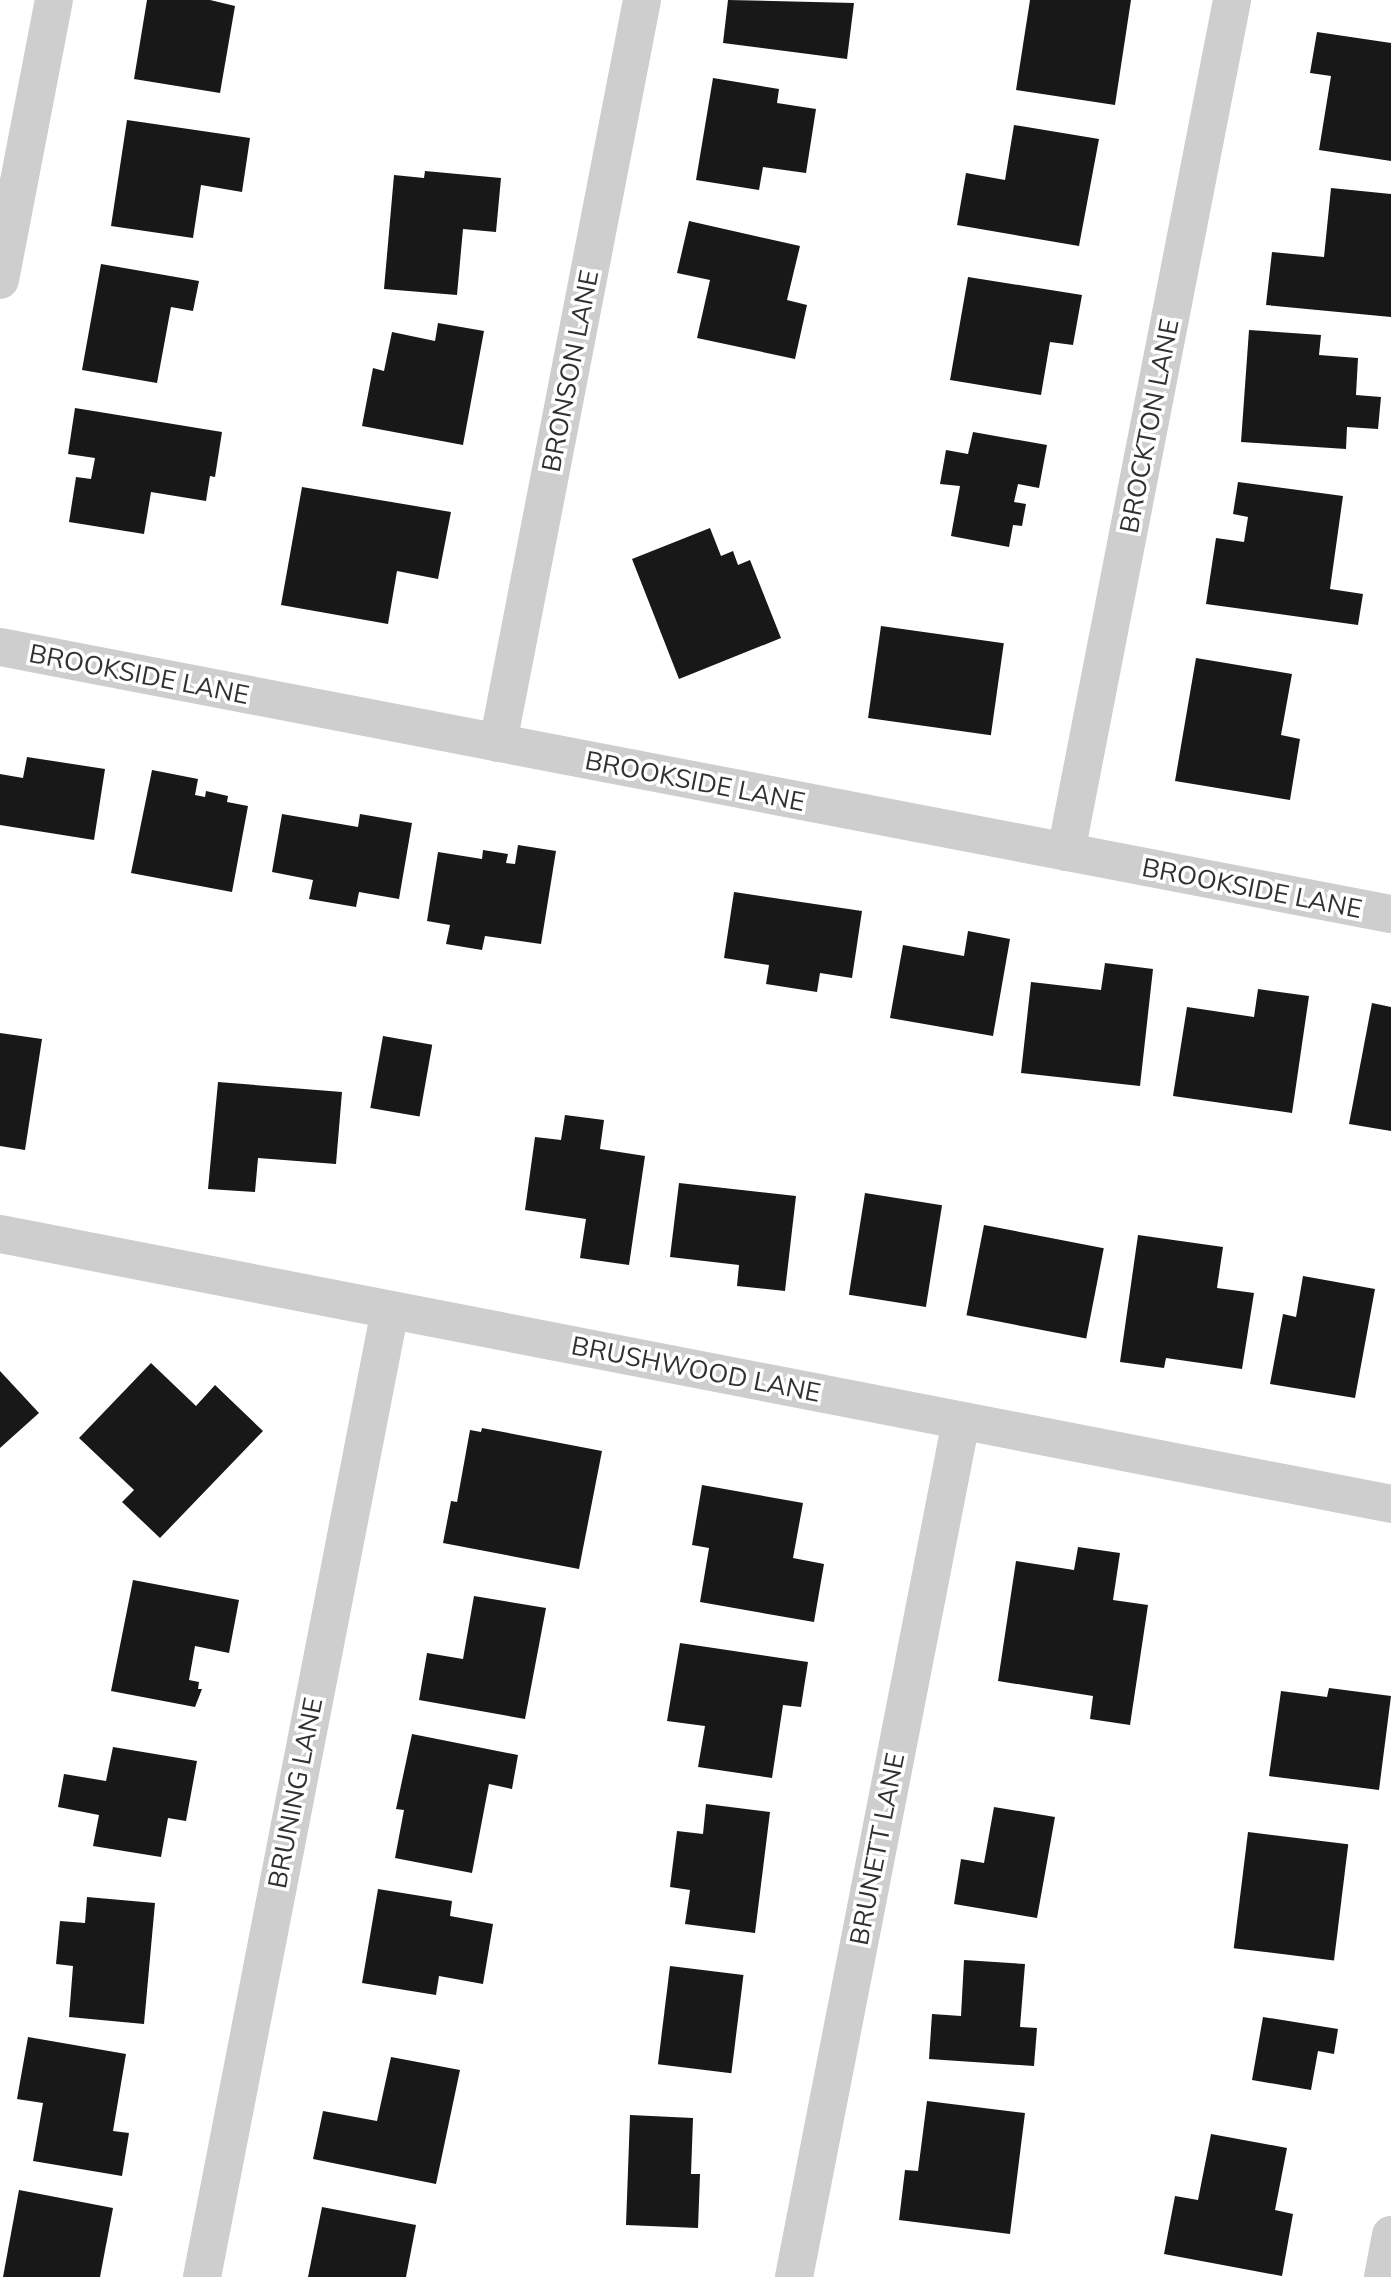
<!DOCTYPE html>
<style>
body{margin:0}
#map{position:relative;width:1391px;height:2277px;overflow:hidden;background:#fff;font-family:Mulish,sans-serif}
div>[style]{position:absolute}
.building>*{inset:0;background:#181818;transform-origin:0 0}
.minor>*{height:38px;margin:-19px;padding:0 19px;transform-origin:19px;border-radius:19px;background:#cecece}
span{translate:-50% -50%;white-space:nowrap;text-align:center;line-height:1.15;-webkit-text-stroke:7px #fff;paint-order:stroke}
.street-label{font-size:26px;color:#313131}
</style>
<div id="map">
<div class="building">
<i style="clip-path:polygon(147px 0,210px 0,235px 6px,220px 93px,134px 79px)"></i>
<i style="clip-path:polygon(728px 0,854px 3px,847px 59px,723px 43px)"></i>
<i style="clip-path:polygon(1030px 0,1131px 0,1115px 105px,1016px 90px)"></i>
<i style="clip-path:polygon(1317px 32px,1391px 43px,1391px 161px,1319px 150px,1331px 76px,1310px 73px)"></i>
<i style="clip-path:polygon(713px 78px,779px 89px,777px 103px,816px 109px,806px 173px,763px 167px,759px 190px,696px 180px)"></i>
<i style="clip-path:polygon(127px 120px,250px 138px,242px 192px,201px 185px,193px 238px,111px 226px)"></i>
<i style="clip-path:polygon(1014px 125px,1099px 139px,1079px 246px,957px 225px,966px 173px,1005px 180px)"></i>
<i style="clip-path:polygon(425px 171px,501px 178px,496px 232px,463px 229px,457px 295px,384px 289px,394px 175px,424px 178px)"></i>
<i style="clip-path:polygon(1331px 188px,1391px 194px,1391px 317px,1266px 305px,1272px 252px,1324px 257px)"></i>
<i style="clip-path:polygon(689px 221px,800px 246px,787px 300px,807px 305px,795px 359px,697px 338px,710px 280px,677px 273px)"></i>
<i style="clip-path:polygon(101px 264px,199px 281px,193px 311px,171px 307px,157px 383px,82px 370px)"></i>
<i style="clip-path:polygon(968px 277px,1082px 295px,1073px 345px,1050px 342px,1041px 395px,950px 380px)"></i>
<i style="clip-path:polygon(438px 323px,484px 331px,463px 445px,362px 426px,373px 368px,384px 371px,392px 332px,435px 341px)"></i>
<i style="clip-path:polygon(1249px 330px,1321px 335px,1319px 355px,1358px 358px,1356px 395px,1381px 397px,1378px 429px,1347px 427px,1346px 449px,1241px 442px)"></i>
<i style="clip-path:polygon(75px 408px,222px 432px,215px 477px,210px 476px,206px 501px,151px 492px,144px 534px,69px 522px,76px 477px,91px 479px,95px 458px,68px 454px)"></i>
<i style="clip-path:polygon(973px 432px,1047px 445px,1039px 488px,1018px 484px,1014px 502px,1026px 504px,1022px 526px,1013px 525px,1009px 547px,951px 536px,960px 486px,940px 484px,946px 450px,968px 454px)"></i>
<i style="clip-path:polygon(1238px 482px,1343px 496px,1330px 589px,1363px 594px,1358px 625px,1206px 604px,1216px 538px,1244px 542px,1248px 517px,1233px 514px)"></i>
<i style="clip-path:polygon(302px 487px,451px 512px,438px 579px,397px 571px,388px 624px,281px 605px)"></i>
<i style="clip-path:polygon(710px 528px,721px 556px,733px 551px,738px 565px,750px 560px,781px 638px,679px 679px,632px 559px)"></i>
<i style="left:881px;top:626px;width:124px;height:93px;rotate:8deg"></i>
<i style="clip-path:polygon(1196px 658px,1292px 674px,1281px 735px,1300px 739px,1290px 800px,1175px 781px)"></i>
<i style="clip-path:polygon(27px 757px,105px 769px,94px 840px,0 825px,0 774px,23px 778px)"></i>
<i style="clip-path:polygon(152px 770px,198px 779px,195px 795px,205px 797px,206px 791px,228px 796px,227px 802px,248px 806px,232px 892px,131px 873px)"></i>
<i style="clip-path:polygon(282px 814px,358px 827px,360px 814px,412px 823px,399px 899px,359px 892px,356px 907px,309px 899px,313px 880px,272px 872px)"></i>
<i style="clip-path:polygon(518px 845px,556px 851px,541px 944px,485px 936px,482px 950px,446px 944px,450px 925px,427px 921px,438px 852px,482px 859px,483px 850px,508px 854px,506px 863px,515px 864px)"></i>
<i style="clip-path:polygon(734px 892px,862px 911px,852px 978px,820px 973px,817px 992px,766px 984px,769px 965px,724px 958px)"></i>
<i style="clip-path:polygon(968px 931px,1010px 939px,993px 1036px,890px 1018px,903px 945px,964px 956px)"></i>
<i style="clip-path:polygon(1105px 963px,1153px 969px,1140px 1086px,1021px 1073px,1031px 982px,1101px 990px)"></i>
<i style="clip-path:polygon(1258px 989px,1309px 996px,1292px 1113px,1173px 1096px,1187px 1007px,1254px 1017px)"></i>
<i style="clip-path:polygon(1372px 1003px,1391px 1007px,1391px 1131px,1349px 1124px)"></i>
<i style="clip-path:polygon(0 1033px,42px 1039px,25px 1150px,0 1146px)"></i>
<i style="left:383px;top:1036px;width:50px;height:73px;rotate:10deg"></i>
<i style="clip-path:polygon(218px 1082px,342px 1092px,336px 1164px,258px 1158px,255px 1192px,208px 1189px)"></i>
<i style="clip-path:polygon(565px 1115px,604px 1120px,600px 1149px,645px 1156px,629px 1265px,580px 1258px,586px 1219px,525px 1210px,535px 1137px,561px 1140px)"></i>
<i style="clip-path:polygon(679px 1183px,796px 1196px,785px 1291px,737px 1286px,739px 1265px,670px 1257px)"></i>
<i style="left:865px;top:1193px;width:78px;height:103px;rotate:9deg"></i>
<i style="left:984px;top:1225px;width:122px;height:92px;rotate:11deg"></i>
<i style="clip-path:polygon(1138px 1235px,1223px 1247px,1217px 1288px,1254px 1293px,1242px 1369px,1166px 1358px,1164px 1368px,1120px 1362px)"></i>
<i style="clip-path:polygon(1303px 1276px,1375px 1289px,1355px 1398px,1270px 1384px,1283px 1314px,1296px 1317px)"></i>
<i style="clip-path:polygon(151px 1363px,196px 1406px,215px 1385px,263px 1431px,160px 1538px,122px 1502px,134px 1490px,79px 1438px)"></i>
<i style="clip-path:polygon(0 1371px,39px 1413px,0 1448px)"></i>
<i style="clip-path:polygon(482px 1428px,602px 1451px,579px 1569px,443px 1543px,451px 1501px,457px 1502px,470px 1430px,481px 1432px)"></i>
<i style="clip-path:polygon(702px 1485px,803px 1503px,793px 1558px,824px 1564px,814px 1622px,700px 1602px,709px 1548px,692px 1545px)"></i>
<i style="clip-path:polygon(1078px 1547px,1120px 1553px,1113px 1600px,1148px 1605px,1130px 1725px,1090px 1719px,1093px 1696px,998px 1681px,1016px 1561px,1074px 1570px)"></i>
<i style="clip-path:polygon(133px 1580px,239px 1600px,229px 1653px,195px 1646px,189px 1680px,199px 1682px,198px 1689px,202px 1689px,195px 1707px,111px 1691px)"></i>
<i style="clip-path:polygon(474px 1596px,546px 1608px,525px 1719px,419px 1700px,427px 1653px,463px 1659px)"></i>
<i style="clip-path:polygon(680px 1643px,808px 1662px,801px 1707px,783px 1705px,772px 1778px,698px 1767px,705px 1726px,667px 1721px)"></i>
<i style="clip-path:polygon(1329px 1688px,1391px 1696px,1379px 1790px,1269px 1776px,1281px 1691px,1327px 1697px)"></i>
<i style="clip-path:polygon(412px 1734px,518px 1755px,512px 1789px,489px 1784px,472px 1873px,395px 1858px,404px 1810px,396px 1809px)"></i>
<i style="clip-path:polygon(113px 1747px,197px 1761px,186px 1821px,168px 1818px,161px 1857px,93px 1846px,99px 1815px,58px 1807px,64px 1774px,106px 1781px)"></i>
<i style="clip-path:polygon(706px 1804px,770px 1812px,755px 1933px,685px 1924px,690px 1890px,670px 1887px,677px 1831px,703px 1834px)"></i>
<i style="clip-path:polygon(994px 1807px,1055px 1817px,1037px 1918px,954px 1904px,961px 1859px,984px 1863px)"></i>
<i style="left:1248px;top:1832px;width:101px;height:117px;rotate:7deg"></i>
<i style="clip-path:polygon(378px 1889px,452px 1901px,450px 1916px,493px 1924px,483px 1984px,439px 1976px,436px 1995px,362px 1983px)"></i>
<i style="clip-path:polygon(87px 1897px,155px 1903px,144px 2024px,69px 2017px,73px 1966px,56px 1964px,60px 1921px,85px 1923px)"></i>
<i style="clip-path:polygon(964px 1960px,1025px 1964px,1020px 2027px,1037px 2028px,1034px 2066px,929px 2059px,932px 2014px,961px 2016px)"></i>
<i style="left:670px;top:1966px;width:74px;height:99px;rotate:7deg"></i>
<i style="clip-path:polygon(1263px 2017px,1338px 2029px,1334px 2054px,1318px 2051px,1311px 2090px,1252px 2080px)"></i>
<i style="clip-path:polygon(28px 2037px,126px 2054px,113px 2131px,129px 2133px,122px 2176px,33px 2161px,43px 2103px,17px 2099px)"></i>
<i style="clip-path:polygon(391px 2057px,460px 2070px,436px 2184px,313px 2159px,323px 2111px,377px 2121px)"></i>
<i style="clip-path:polygon(927px 2101px,1025px 2113px,1010px 2234px,899px 2220px,905px 2170px,918px 2171px)"></i>
<i style="clip-path:polygon(630px 2115px,693px 2118px,691px 2174px,700px 2174px,698px 2228px,626px 2225px)"></i>
<i style="clip-path:polygon(1211px 2134px,1287px 2148px,1275px 2210px,1293px 2214px,1282px 2276px,1164px 2254px,1175px 2196px,1198px 2200px)"></i>
<i style="clip-path:polygon(19px 2190px,113px 2208px,100px 2277px,3px 2277px)"></i>
<i style="clip-path:polygon(322px 2207px,416px 2225px,406px 2277px,308px 2277px)"></i>
</div>
<div class="minor">
<i style="left:0;top:280px;width:285px;rotate:-79.1deg"></i>
<i style="left:0;top:647px;width:1416px;rotate:10.87deg"></i>
<i style="left:498px;top:743px;width:757px;rotate:-79.03deg"></i>
<i style="left:1066px;top:852px;width:868px;rotate:-78.97deg"></i>
<i style="left:0;top:1234px;width:1417px;rotate:10.98deg"></i>
<i style="left:202px;top:2277px;width:985px;rotate:-79deg"></i>
<i style="left:794px;top:2277px;width:872px;rotate:-78.96deg"></i>
<i style="left:1383px;top:2277px;width:43px;rotate:-79.2deg"></i>
</div>
<div class="street-label">
<span style="left:570px;top:371px;rotate:-79deg">BRONSON LANE</span>
<span style="left:1149px;top:426px;rotate:-79deg">BROCKTON LANE</span>
<span style="left:139px;top:674px;rotate:11deg">BROOKSIDE LANE</span>
<span style="left:695px;top:781px;rotate:11deg">BROOKSIDE LANE</span>
<span style="left:1252px;top:888px;rotate:11deg">BROOKSIDE LANE</span>
<span style="left:696px;top:1369px;rotate:11deg">BRUSHWOOD LANE</span>
<span style="left:295px;top:1793px;rotate:-79deg">BRUNING LANE</span>
<span style="left:877px;top:1849px;rotate:-79deg">BRUNETT LANE</span>
</div>
</div>
